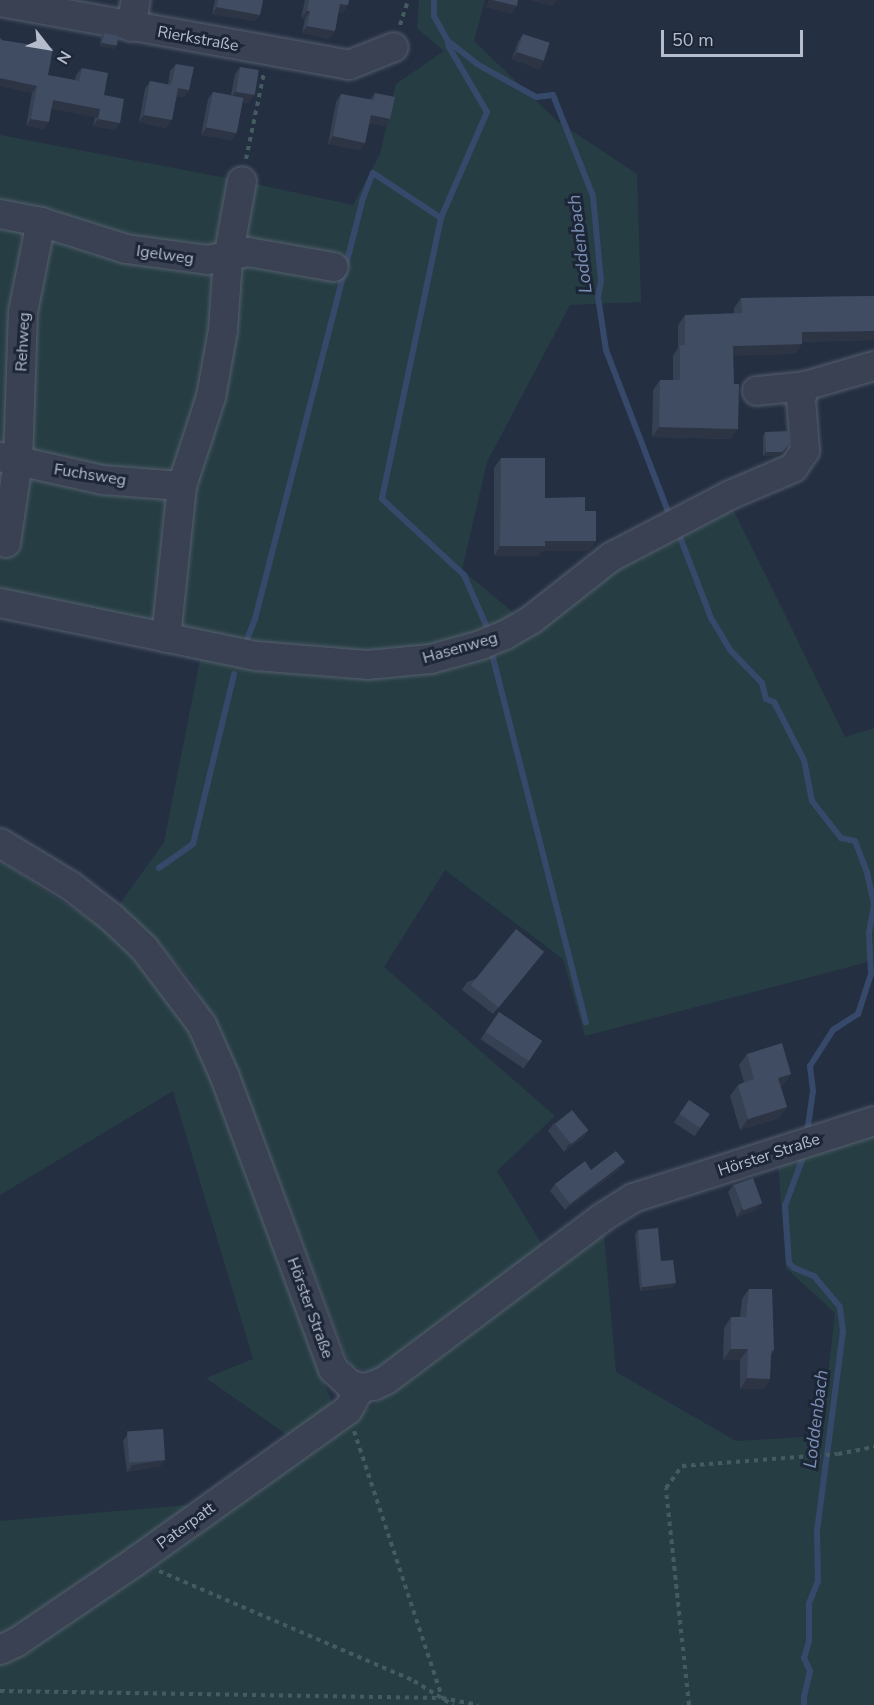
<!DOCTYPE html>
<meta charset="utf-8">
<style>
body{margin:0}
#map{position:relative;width:874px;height:1705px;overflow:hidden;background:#242f42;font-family:"Nunito Sans",sans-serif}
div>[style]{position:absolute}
.green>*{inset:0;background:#263e43}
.stream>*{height:6px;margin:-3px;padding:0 3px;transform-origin:3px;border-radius:3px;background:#37496a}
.path>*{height:4px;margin-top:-2px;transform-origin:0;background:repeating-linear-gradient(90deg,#445b60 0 4.5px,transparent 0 9px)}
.roads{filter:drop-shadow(0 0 2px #565f6f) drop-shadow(0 0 2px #565f6f)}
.minor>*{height:28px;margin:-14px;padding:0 14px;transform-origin:14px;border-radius:14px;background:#394152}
.wall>*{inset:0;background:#374154;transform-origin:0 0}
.shaded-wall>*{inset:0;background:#2d3545;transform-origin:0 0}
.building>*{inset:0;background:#404c62;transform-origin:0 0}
span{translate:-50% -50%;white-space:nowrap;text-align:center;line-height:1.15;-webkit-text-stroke:6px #1d2637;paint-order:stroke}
.street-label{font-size:16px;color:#b5bdcc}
.water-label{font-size:18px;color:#7c90b5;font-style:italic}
.north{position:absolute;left:18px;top:18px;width:60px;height:60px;-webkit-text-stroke:4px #1d2637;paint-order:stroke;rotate:121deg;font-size:16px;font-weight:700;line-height:24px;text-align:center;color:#b5bdcc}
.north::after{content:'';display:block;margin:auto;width:21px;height:27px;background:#b5bdcc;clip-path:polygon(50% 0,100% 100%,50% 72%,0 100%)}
.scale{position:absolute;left:661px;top:30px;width:142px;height:27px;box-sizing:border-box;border:3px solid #b5bdcc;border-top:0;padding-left:8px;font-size:18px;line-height:21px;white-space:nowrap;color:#b5bdcc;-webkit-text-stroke:4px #1d2637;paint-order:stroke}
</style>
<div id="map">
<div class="green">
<i style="clip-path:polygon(419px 0,485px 0,474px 41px,557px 121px,637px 174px,641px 302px,570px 305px,487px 462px,462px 570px,521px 619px,477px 640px,365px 658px,256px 647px,0 588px,0 135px,237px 180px,353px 205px,380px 154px,396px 84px,444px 51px,417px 28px)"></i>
<i style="clip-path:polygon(730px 503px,845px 737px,874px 728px,874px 957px,864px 963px,585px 1036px,563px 959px,445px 870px,384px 967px,555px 1116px,497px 1171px,543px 1246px,372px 1372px,353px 1367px,346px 1357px,238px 1072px,214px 1021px,192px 982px,156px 940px,119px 905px,164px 842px,201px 655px,422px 669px)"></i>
<i style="clip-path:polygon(0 861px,102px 927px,136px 957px,191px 1032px,213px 1082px,332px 1403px,359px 1415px,604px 1234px,616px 1372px,736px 1441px,821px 1436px,835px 1313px,786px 1268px,778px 1162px,874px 1130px,874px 1705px,0 1705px,0 1521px,199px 1504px,290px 1437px,206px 1378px,253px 1359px,173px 1091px,0 1195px)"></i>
</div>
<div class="stream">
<i style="left:434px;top:0;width:16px;rotate:90deg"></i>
<i style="left:434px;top:16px;width:29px;rotate:61deg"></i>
<i style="left:448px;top:41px;width:37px;rotate:38deg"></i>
<i style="left:477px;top:64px;width:68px;rotate:29.2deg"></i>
<i style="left:536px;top:97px;width:17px;rotate:-7deg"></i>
<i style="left:553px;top:95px;width:109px;rotate:68.4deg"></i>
<i style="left:593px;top:196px;width:85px;rotate:84.6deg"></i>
<i style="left:601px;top:281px;width:16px;rotate:101deg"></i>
<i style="left:598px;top:297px;width:54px;rotate:81.4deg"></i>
<i style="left:606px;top:350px;width:176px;rotate:69deg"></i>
<i style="left:448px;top:41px;width:6px;rotate:81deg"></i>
<i style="left:449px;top:47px;width:75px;rotate:59.7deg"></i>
<i style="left:487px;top:112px;width:116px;rotate:113.5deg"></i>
<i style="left:441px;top:218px;width:287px;rotate:101.9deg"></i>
<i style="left:382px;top:499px;width:112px;rotate:42.8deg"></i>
<i style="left:464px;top:575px;width:55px;rotate:66.3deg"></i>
<i style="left:677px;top:529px;width:95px;rotate:69.1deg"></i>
<i style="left:711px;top:618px;width:37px;rotate:59deg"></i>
<i style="left:730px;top:650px;width:46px;rotate:45.9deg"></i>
<i style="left:762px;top:683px;width:16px;rotate:76deg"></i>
<i style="left:766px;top:699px;width:9px;rotate:21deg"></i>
<i style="left:774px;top:702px;width:65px;rotate:62.7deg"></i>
<i style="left:804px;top:760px;width:42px;rotate:79deg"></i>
<i style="left:812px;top:801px;width:47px;rotate:51.9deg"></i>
<i style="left:841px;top:838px;width:14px;rotate:12deg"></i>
<i style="left:855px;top:841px;width:34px;rotate:69deg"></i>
<i style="left:867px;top:873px;width:32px;rotate:77deg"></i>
<i style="left:245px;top:645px;width:28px;rotate:-69deg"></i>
<i style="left:255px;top:619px;width:431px;rotate:-75.6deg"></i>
<i style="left:362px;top:201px;width:30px;rotate:-69deg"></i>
<i style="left:373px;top:173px;width:82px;rotate:33.5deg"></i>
<i style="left:493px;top:658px;width:376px;rotate:75.7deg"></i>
<i style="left:159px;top:868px;width:42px;rotate:-35.2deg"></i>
<i style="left:193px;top:844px;width:175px;rotate:-76.4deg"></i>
<i style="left:807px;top:1133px;width:42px;rotate:-81.9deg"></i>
<i style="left:813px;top:1091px;width:25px;rotate:-97deg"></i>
<i style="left:810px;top:1066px;width:43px;rotate:-57.4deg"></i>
<i style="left:833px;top:1030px;width:30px;rotate:-33deg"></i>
<i style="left:858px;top:1014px;width:42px;rotate:-72deg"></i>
<i style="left:871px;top:974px;width:41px;rotate:-92.8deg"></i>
<i style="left:869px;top:933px;width:27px;rotate:-80deg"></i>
<i style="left:802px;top:1160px;width:49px;rotate:110.3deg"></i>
<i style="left:785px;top:1206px;width:57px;rotate:86deg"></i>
<i style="left:789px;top:1263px;width:7px;rotate:45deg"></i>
<i style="left:794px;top:1268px;width:22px;rotate:22deg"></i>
<i style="left:814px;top:1276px;width:40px;rotate:50deg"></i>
<i style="left:840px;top:1307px;width:24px;rotate:83deg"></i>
<i style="left:843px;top:1331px;width:201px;rotate:97.4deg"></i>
<i style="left:817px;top:1530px;width:51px;rotate:88.9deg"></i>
<i style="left:818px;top:1581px;width:24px;rotate:112deg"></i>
<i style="left:809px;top:1603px;width:38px;rotate:90deg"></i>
<i style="left:809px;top:1641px;width:18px;rotate:106deg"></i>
<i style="left:804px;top:1658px;width:14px;rotate:65deg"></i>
<i style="left:810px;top:1671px;width:26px;rotate:103deg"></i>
<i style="left:804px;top:1696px;width:9px;rotate:90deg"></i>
</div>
<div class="path">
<i style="left:400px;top:25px;width:26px;rotate:-72deg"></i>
<i style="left:246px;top:159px;width:88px;rotate:-78.2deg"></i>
<i style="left:354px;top:1431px;width:280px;rotate:71.7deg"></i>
<i style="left:159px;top:1571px;width:278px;rotate:23.3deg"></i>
<i style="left:414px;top:1681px;width:46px;rotate:31.6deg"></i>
<i style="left:0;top:1691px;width:442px;rotate:0.9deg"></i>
<i style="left:442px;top:1698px;width:37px;rotate:11deg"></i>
<i style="left:689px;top:1705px;width:218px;rotate:-96.1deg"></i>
<i style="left:666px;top:1488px;width:27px;rotate:-54deg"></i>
<i style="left:682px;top:1466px;width:156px;rotate:-4.4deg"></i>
<i style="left:838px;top:1454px;width:37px;rotate:-11deg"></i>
</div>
<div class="roads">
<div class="minor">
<i style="left:0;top:2px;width:355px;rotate:10.2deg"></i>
<i style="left:349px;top:65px;width:48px;rotate:-21.8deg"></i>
<i style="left:131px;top:27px;width:27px;rotate:-80deg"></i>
<i style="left:0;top:214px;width:42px;rotate:11deg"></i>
<i style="left:41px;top:222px;width:89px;rotate:17.6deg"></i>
<i style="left:126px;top:249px;width:82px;rotate:7.7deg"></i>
<i style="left:207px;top:260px;width:42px;rotate:-11deg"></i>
<i style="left:248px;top:252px;width:87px;rotate:9.9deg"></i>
<i style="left:757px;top:391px;width:48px;rotate:-5.9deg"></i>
<i style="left:0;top:457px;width:106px;rotate:12.6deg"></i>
<i style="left:103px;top:480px;width:79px;rotate:4.3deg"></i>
<i style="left:6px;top:543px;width:82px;rotate:-81.6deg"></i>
<i style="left:18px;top:462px;width:150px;rotate:-88.1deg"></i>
<i style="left:23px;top:312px;width:92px;rotate:-78.7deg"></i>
<i style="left:0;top:603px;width:261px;rotate:11.7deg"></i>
<i style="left:256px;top:656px;width:111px;rotate:4.6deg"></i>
<i style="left:367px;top:665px;width:64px;rotate:-5.4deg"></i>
<i style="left:431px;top:659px;width:52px;rotate:-15.6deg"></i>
<i style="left:481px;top:645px;width:26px;rotate:-23deg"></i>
<i style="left:505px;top:635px;width:30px;rotate:-30deg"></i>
<i style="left:531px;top:620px;width:102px;rotate:-38.2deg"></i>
<i style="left:611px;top:557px;width:134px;rotate:-27.5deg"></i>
<i style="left:730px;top:495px;width:69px;rotate:-23.2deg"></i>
<i style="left:793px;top:468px;width:21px;rotate:-55deg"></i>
<i style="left:805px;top:451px;width:52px;rotate:-94.4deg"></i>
<i style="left:801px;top:399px;width:14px;rotate:-73deg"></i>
<i style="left:805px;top:386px;width:72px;rotate:-16.2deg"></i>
<i style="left:166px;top:638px;width:153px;rotate:-84deg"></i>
<i style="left:182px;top:486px;width:94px;rotate:-72deg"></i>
<i style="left:211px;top:397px;width:68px;rotate:-79.8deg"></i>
<i style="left:223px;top:330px;width:72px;rotate:-86deg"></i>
<i style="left:228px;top:258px;width:78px;rotate:-79.7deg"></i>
<i style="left:0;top:843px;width:83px;rotate:31.2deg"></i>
<i style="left:71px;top:886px;width:51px;rotate:37.8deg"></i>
<i style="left:111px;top:917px;width:45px;rotate:43.2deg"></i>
<i style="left:144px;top:948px;width:96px;rotate:53deg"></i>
<i style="left:202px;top:1025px;width:57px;rotate:66.1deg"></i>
<i style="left:225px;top:1077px;width:311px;rotate:69.7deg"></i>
<i style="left:333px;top:1369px;width:21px;rotate:43deg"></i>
<i style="left:348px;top:1383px;width:13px;rotate:23deg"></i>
<i style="left:360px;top:1388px;width:13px;rotate:-9deg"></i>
<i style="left:373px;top:1386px;width:14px;rotate:-25deg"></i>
<i style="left:386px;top:1380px;width:271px;rotate:-36.9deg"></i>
<i style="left:603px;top:1217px;width:36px;rotate:-32deg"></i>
<i style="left:633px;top:1198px;width:253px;rotate:-17.7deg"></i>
<i style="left:0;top:1650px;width:19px;rotate:-25deg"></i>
<i style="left:17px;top:1642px;width:144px;rotate:-34.2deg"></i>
<i style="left:136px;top:1561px;width:260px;rotate:-35.5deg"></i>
<i style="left:348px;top:1410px;width:25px;rotate:-61deg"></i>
</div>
</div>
<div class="wall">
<i style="clip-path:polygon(215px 0,263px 0,260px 15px,255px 21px,212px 14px)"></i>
<i style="clip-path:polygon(305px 0,349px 0,348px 5px,342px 13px,338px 12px,335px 31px,329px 39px,302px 33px,305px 19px,301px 18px)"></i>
<i style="clip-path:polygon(104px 33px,114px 49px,100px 46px,101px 37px)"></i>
<i style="clip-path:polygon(523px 34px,539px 69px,512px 59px,518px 42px)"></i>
<i style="clip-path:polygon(0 38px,48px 75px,75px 80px,76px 75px,82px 68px,104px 95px,120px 123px,115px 130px,93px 126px,95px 117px,51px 108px,44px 129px,26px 126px,32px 93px,0 86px)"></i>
<i style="clip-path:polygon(176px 64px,189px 90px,184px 97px,177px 96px,166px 128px,139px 122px,145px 89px,150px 81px,168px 85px,170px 71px)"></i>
<i style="clip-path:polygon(240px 67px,254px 95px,248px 103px,242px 102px,236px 133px,231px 140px,201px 135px,208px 99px,213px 92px,231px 95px,235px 74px)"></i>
<i style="clip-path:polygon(375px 93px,385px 126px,369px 123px,365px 143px,360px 150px,328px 144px,336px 102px,341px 94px,370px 100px)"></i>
<i style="clip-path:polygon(874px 296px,874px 340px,802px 342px,795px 354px,733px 355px,731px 439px,652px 437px,653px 390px,660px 380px,673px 380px,673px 355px,678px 348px,678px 325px,685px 315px,734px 314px,734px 308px,741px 298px)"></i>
<i style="clip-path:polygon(765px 432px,788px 446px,779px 456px,763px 456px,763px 436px)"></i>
<i style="clip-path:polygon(501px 458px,545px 498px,585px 511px,589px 551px,542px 551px,538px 556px,494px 556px,494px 468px)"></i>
<i style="clip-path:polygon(544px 952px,493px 1014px,462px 990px,467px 982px)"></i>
<i style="left:499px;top:1012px;width:52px;height:33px;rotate:34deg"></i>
<i style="clip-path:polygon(747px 1054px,791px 1074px,783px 1085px,780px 1086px,787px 1107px,779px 1118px,740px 1130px,730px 1096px,738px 1085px,744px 1082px,739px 1065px)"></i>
<i style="left:689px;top:1100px;width:25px;height:27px;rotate:34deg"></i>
<i style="clip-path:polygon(554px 1123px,588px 1130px,583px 1138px,564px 1152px,548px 1131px)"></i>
<i style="clip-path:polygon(620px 1169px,565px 1210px,550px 1191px,555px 1184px,591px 1170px)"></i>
<i style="clip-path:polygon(734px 1184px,756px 1210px,737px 1217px,728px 1192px)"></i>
<i style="clip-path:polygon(638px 1230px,661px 1261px,673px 1287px,640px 1291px,635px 1234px)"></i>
<i style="clip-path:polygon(749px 1289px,774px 1350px,771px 1355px,770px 1379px,763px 1389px,740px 1389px,740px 1360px,723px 1360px,724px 1328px,731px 1317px,740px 1317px,742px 1299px)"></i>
<i style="clip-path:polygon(127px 1435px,165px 1460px,160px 1466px,127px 1472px,123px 1441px)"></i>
</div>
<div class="shaded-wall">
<i style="clip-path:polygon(489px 0,492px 0,517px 6px,512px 14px,485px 7px)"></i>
<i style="clip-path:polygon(528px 0,557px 0,552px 6px)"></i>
<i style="clip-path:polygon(340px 4px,348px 5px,342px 13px,335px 11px)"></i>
<i style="clip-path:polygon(217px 7px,260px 15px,255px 21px,212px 14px)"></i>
<i style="clip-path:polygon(307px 11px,310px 11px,305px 19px,301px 18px)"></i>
<i style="clip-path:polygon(307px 26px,335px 31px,329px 39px,302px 33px)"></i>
<i style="clip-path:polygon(102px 43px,117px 46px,114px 49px,100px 46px)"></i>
<i style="clip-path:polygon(517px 52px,544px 61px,539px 69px,512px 59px)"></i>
<i style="clip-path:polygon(0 78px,37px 86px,32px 93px,0 86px)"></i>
<i style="clip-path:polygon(178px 88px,189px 90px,184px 97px,173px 95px)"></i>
<i style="clip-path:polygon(235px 92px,254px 95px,248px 103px,230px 100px)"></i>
<i style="left:53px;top:100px;width:48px;height:9px;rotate:11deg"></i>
<i style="clip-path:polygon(144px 115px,172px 120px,166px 128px,139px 122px)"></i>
<i style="clip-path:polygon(371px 115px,390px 119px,385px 126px,366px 123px)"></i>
<i style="clip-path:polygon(31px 119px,49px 122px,44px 129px,26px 126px)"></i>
<i style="clip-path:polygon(98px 119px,120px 123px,115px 130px,93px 126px)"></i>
<i style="clip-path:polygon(207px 127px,236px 133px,231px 140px,201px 135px)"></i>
<i style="clip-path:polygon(333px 136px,365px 143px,360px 150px,328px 144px)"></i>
<i style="clip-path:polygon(874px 331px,874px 340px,795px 342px,802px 332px)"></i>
<i style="clip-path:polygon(802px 344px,795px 354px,726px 356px,733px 346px)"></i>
<i style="clip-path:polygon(659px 427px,738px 429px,731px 439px,652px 437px)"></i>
<i style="clip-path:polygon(791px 443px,779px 456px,763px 456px,766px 452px)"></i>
<i style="clip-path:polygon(545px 541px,596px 541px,589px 551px,542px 551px,538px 556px,494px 556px,500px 546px)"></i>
<i style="clip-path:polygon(791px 1074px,783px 1085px,770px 1089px,778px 1078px)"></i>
<i style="clip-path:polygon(787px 1107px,779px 1118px,740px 1130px,748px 1119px)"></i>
<i style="clip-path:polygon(588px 1130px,583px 1138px,564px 1152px,569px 1144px)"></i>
<i style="clip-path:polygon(625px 1162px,620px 1169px,565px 1210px,570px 1204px)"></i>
<i style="clip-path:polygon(762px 1203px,756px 1210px,737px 1217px,742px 1209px)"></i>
<i style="clip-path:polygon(676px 1283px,673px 1287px,640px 1291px,642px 1287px)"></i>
<i style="clip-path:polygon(731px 1349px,748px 1349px,740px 1360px,723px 1360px)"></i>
<i style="clip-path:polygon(747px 1378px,770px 1379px,763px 1389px,740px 1389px)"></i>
<i style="clip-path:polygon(165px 1460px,160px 1466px,127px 1472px,132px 1465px)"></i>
</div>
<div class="building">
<i style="clip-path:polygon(218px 0,263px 0,260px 15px,217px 7px)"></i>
<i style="clip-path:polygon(309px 0,349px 0,348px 5px,340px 4px,335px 31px,307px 26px,310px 11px,307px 11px)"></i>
<i style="clip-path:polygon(492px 0,518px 0,517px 6px)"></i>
<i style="left:104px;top:33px;width:15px;height:10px;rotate:11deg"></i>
<i style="left:523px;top:34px;width:28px;height:19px;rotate:18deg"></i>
<i style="clip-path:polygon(0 38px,1px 40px,53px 48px,48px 75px,79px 81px,82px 68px,108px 73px,104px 95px,124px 99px,120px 123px,98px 119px,100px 109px,53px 100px,49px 122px,31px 119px,37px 86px,0 78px)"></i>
<i style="clip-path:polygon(176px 64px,194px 67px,189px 90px,178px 88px,172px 120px,144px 115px,150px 81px,171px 85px)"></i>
<i style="left:240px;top:67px;width:19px;height:25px;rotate:9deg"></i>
<i style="left:213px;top:92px;width:31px;height:36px;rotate:11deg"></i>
<i style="clip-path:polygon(375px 93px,395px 97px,390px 119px,371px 115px,365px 143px,333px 136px,341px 94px,374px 100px)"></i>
<i style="clip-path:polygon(874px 296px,874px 331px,802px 332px,802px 344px,733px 346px,734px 384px,739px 384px,738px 429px,659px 427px,660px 380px,680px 380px,680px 345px,685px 345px,685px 315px,742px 313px,741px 298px)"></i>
<i style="clip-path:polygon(790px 431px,791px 443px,782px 452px,766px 452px,765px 432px)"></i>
<i style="clip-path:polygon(501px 458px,545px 458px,545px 498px,585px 497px,585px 511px,596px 511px,596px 541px,545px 541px,545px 546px,500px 546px)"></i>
<i style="left:516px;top:929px;width:36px;height:72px;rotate:39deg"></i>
<i style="left:499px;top:1012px;width:52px;height:24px;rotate:34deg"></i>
<i style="clip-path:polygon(782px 1043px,791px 1074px,778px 1078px,787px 1107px,748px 1119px,738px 1085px,754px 1079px,747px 1054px)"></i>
<i style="left:689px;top:1100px;width:25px;height:17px;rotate:34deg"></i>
<i style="left:572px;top:1110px;width:26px;height:22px;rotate:51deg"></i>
<i style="clip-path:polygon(616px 1151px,625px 1162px,570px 1204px,555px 1184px,585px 1161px,591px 1170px)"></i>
<i style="left:753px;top:1178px;width:27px;height:20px;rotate:70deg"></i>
<i style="clip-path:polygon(658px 1228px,661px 1261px,673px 1260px,676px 1283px,642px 1287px,638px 1230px)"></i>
<i style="clip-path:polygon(749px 1289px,772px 1289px,774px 1350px,771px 1350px,770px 1379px,747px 1378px,748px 1349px,731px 1349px,731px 1317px,746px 1317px)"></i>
<i style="left:163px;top:1429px;width:31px;height:36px;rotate:86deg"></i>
</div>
<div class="street-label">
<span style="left:198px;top:39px;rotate:10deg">Rierkstraße</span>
<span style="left:165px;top:255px;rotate:8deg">Igelweg</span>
<span style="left:23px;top:342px;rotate:-87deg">Rehweg</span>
<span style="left:90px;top:475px;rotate:9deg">Fuchsweg</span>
<span style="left:460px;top:648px;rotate:-16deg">Hasenweg</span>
<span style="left:769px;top:1155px;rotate:-18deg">Hörster Straße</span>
<span style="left:310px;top:1308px;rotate:70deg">Hörster Straße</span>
<span style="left:186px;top:1526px;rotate:-36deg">Paterpatt</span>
</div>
<div class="water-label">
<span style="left:580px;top:244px;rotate:-97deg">Loddenbach</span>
<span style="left:816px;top:1419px;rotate:-83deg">Loddenbach</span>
</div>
<div class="north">N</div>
<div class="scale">50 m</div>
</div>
